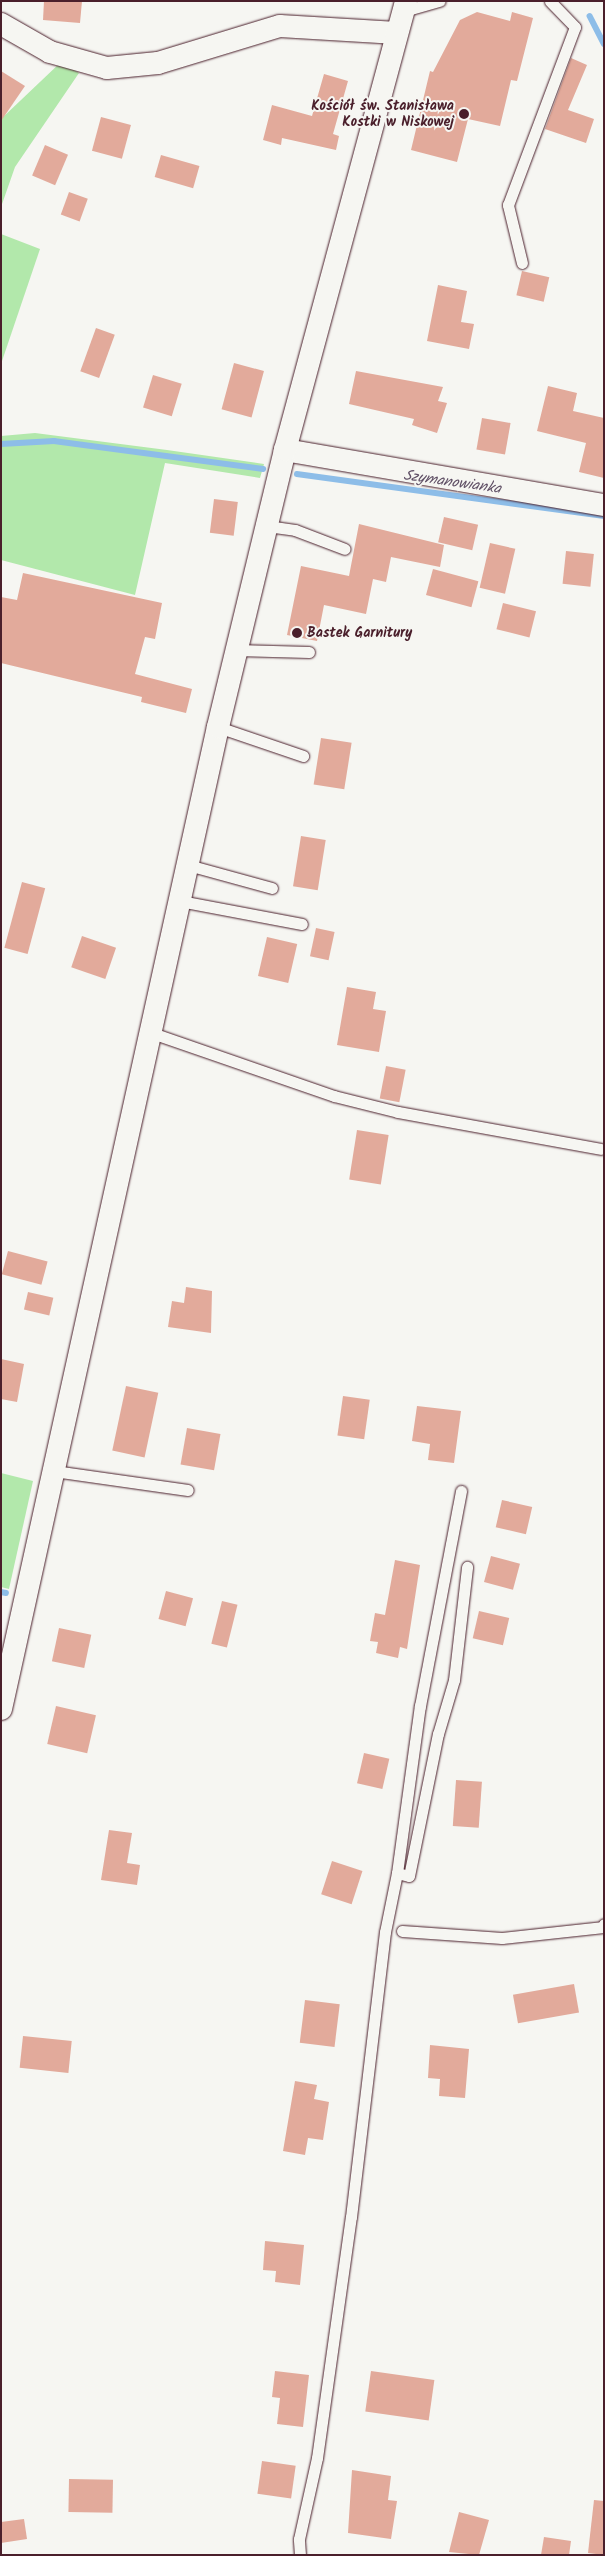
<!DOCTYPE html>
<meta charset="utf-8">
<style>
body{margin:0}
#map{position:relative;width:605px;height:2556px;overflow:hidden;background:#f6f6f2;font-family:Kalam,sans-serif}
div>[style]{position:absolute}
.green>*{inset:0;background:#b2e8ab}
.stream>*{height:5.5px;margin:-2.75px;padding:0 2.75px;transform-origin:2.75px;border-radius:2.75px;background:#8dbde8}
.building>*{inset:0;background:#e2aa9b;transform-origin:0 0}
.roads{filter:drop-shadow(0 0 1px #4a1f2b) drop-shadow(0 0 1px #4a1f2b)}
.lane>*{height:11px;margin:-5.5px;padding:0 5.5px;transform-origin:5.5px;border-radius:5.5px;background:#f6f6f2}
.street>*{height:22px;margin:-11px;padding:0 11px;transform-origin:11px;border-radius:11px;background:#f6f6f2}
.dots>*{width:14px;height:14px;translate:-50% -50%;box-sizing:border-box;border:2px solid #f6f6f2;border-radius:50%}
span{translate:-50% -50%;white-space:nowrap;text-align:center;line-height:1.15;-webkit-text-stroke:4px #f6f6f2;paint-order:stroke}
.poi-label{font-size:14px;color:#4a1f2b;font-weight:700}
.right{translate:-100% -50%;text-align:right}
.left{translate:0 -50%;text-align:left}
.water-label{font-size:15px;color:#5e4e64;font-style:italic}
.frame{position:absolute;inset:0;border:2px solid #4a1f2b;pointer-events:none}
</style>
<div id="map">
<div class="green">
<i style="clip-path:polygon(61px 62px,79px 73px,15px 167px,1px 207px,1px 119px)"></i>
<i style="clip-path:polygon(1px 234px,40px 249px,1px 364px)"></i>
<i style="clip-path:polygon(35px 433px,167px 450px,264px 464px,260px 478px,165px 463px,135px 595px,1px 560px,1px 436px)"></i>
<i style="clip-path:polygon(1px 1473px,33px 1481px,9px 1589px,1px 1587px)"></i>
</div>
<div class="stream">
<i style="left:590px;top:16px;width:31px;rotate:63deg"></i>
<i style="left:1px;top:444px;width:53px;rotate:-3.2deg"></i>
<i style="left:54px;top:441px;width:211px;rotate:7.6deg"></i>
<i style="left:297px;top:474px;width:310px;rotate:7.8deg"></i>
<i style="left:1px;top:1592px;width:5px;rotate:11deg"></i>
</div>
<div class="building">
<i style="clip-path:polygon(44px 1px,82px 1px,80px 23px,43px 20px)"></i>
<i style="clip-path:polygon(477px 12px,510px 21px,512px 12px,533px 18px,517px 81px,511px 80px,500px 126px,468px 119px,457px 162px,411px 150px,430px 71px,433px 72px,460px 20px)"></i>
<i style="clip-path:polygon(571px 58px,587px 65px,568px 110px,594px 119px,586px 143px,545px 129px)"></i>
<i style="clip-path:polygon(1px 71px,25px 86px,1px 121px)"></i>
<i style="clip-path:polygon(324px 74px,348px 81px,333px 134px,339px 136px,336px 150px,282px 138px,281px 145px,263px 140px,272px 105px,312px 116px)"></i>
<i style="left:101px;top:117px;width:31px;height:35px;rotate:15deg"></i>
<i style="left:45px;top:145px;width:25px;height:33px;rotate:23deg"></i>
<i style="left:161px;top:155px;width:40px;height:23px;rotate:16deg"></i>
<i style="left:69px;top:192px;width:20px;height:24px;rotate:20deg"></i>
<i style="left:522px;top:271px;width:28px;height:25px;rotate:13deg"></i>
<i style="clip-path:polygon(438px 285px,467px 291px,461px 322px,474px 324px,469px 349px,427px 341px)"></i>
<i style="left:96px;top:328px;width:20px;height:46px;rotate:20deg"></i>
<i style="left:234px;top:363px;width:31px;height:48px;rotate:15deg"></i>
<i style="clip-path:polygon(356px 371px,443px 387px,438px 401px,447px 403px,437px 433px,412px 425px,414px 419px,349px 404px)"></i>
<i style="left:153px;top:375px;width:30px;height:34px;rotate:17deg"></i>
<i style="clip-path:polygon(548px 386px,577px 393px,573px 411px,604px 418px,604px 478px,579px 472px,586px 443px,537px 431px)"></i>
<i style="left:482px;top:418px;width:29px;height:32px;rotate:10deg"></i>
<i style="left:214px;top:499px;width:24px;height:34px;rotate:7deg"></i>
<i style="left:444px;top:517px;width:35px;height:26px;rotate:13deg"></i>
<i style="clip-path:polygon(359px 524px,444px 545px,440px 567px,391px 557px,386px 582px,373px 579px,366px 614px,324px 605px,317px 641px,287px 635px,301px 566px,349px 576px)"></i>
<i style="left:490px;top:543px;width:26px;height:46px;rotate:13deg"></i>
<i style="left:566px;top:551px;width:28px;height:33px;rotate:6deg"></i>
<i style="left:433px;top:569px;width:47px;height:27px;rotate:15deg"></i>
<i style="clip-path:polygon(23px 573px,162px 603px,155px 639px,145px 637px,135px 674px,192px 689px,186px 713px,141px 702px,142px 697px,1px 663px,1px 597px,17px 600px)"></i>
<i style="left:503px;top:603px;width:34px;height:27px;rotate:14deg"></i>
<i style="left:321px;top:738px;width:31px;height:47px;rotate:9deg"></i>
<i style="left:301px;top:836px;width:25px;height:51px;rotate:9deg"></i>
<i style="left:22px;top:882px;width:24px;height:68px;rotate:15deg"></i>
<i style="left:316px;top:928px;width:19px;height:29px;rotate:12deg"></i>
<i style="left:82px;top:936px;width:36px;height:33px;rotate:19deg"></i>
<i style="left:267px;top:937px;width:31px;height:40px;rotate:13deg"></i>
<i style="clip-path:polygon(347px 987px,376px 992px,373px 1009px,386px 1011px,379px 1052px,337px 1045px)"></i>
<i style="left:386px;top:1066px;width:20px;height:33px;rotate:11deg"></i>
<i style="left:357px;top:1130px;width:32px;height:50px;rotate:9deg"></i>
<i style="left:8px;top:1251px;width:41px;height:24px;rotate:15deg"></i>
<i style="clip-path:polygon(186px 1287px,212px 1291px,211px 1333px,168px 1327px,172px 1301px,184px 1303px)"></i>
<i style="left:28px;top:1292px;width:26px;height:18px;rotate:13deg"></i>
<i style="clip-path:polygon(1px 1359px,24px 1364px,17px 1402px,1px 1399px)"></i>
<i style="left:126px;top:1386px;width:33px;height:66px;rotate:12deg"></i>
<i style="left:343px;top:1396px;width:27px;height:40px;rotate:8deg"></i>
<i style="clip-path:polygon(417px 1406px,461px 1411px,454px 1463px,428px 1460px,430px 1444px,412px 1441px)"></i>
<i style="left:187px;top:1428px;width:34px;height:37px;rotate:10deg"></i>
<i style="left:502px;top:1500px;width:31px;height:28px;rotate:13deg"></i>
<i style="left:491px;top:1556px;width:30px;height:27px;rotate:15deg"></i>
<i style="clip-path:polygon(395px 1560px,420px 1565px,407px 1649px,400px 1647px,398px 1658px,376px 1653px,378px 1642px,370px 1641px,375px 1613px,385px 1615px)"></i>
<i style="left:166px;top:1591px;width:28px;height:29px;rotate:15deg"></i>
<i style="left:222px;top:1601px;width:16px;height:44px;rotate:14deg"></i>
<i style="left:479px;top:1611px;width:31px;height:28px;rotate:13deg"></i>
<i style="left:59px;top:1628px;width:33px;height:34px;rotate:12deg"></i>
<i style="left:56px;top:1706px;width:41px;height:39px;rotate:13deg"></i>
<i style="left:364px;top:1753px;width:26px;height:31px;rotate:13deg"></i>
<i style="left:456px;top:1780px;width:26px;height:46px;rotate:4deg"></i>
<i style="clip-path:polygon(109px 1830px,132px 1833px,127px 1863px,140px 1865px,137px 1885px,101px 1880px)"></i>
<i style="left:332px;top:1861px;width:32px;height:35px;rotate:18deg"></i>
<i style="left:574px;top:1984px;width:29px;height:62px;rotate:80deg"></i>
<i style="left:305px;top:2000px;width:35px;height:43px;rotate:7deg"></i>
<i style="left:23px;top:2036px;width:49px;height:32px;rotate:6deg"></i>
<i style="clip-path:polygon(430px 2045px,469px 2049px,465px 2098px,439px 2096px,440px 2079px,428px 2078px)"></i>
<i style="clip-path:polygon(295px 2081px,317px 2085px,314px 2099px,329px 2102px,323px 2140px,308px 2138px,305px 2155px,283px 2151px)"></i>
<i style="clip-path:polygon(265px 2241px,304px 2245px,300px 2285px,275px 2282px,276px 2271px,263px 2270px)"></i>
<i style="clip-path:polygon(275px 2371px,309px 2375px,303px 2427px,277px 2424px,280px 2398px,272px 2397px)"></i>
<i style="left:371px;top:2371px;width:64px;height:41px;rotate:8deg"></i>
<i style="left:262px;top:2461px;width:34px;height:33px;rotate:8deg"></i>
<i style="clip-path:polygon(352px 2470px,391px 2476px,388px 2500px,397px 2501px,391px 2539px,348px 2533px)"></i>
<i style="left:69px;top:2479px;width:44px;height:33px;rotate:1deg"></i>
<i style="clip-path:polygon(594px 2500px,604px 2501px,604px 2555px,588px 2553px)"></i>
<i style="clip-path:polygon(459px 2512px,489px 2520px,479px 2555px,449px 2552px)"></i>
<i style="clip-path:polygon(24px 2519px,27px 2539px,1px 2543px,1px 2522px)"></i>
<i style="clip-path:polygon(544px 2537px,571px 2541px,569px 2555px,541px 2555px)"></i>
</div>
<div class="roads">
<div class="lane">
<i style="left:404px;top:11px;width:37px;rotate:-16deg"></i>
<i style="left:522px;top:263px;width:60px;rotate:-103.6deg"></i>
<i style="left:508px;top:205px;width:190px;rotate:-69.4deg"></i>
<i style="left:575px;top:27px;width:36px;rotate:-134deg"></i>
<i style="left:267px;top:526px;width:28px;rotate:8deg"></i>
<i style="left:295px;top:530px;width:53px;rotate:20.8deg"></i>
<i style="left:236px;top:650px;width:73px;rotate:1.6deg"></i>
<i style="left:218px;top:727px;width:90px;rotate:18.8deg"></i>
<i style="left:188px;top:865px;width:87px;rotate:15.3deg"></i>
<i style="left:180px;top:901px;width:124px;rotate:10.7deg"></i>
<i style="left:152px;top:1033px;width:193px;rotate:19.1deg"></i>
<i style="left:334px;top:1096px;width:66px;rotate:14deg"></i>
<i style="left:398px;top:1112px;width:206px;rotate:10.3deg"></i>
<i style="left:54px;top:1471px;width:135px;rotate:8.1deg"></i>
<i style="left:397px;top:1873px;width:12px;rotate:14deg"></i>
<i style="left:409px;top:1876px;width:145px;rotate:-78.5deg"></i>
<i style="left:438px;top:1734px;width:56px;rotate:-73.5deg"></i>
<i style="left:454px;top:1680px;width:114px;rotate:-83.4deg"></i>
<i style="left:402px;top:1931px;width:100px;rotate:4deg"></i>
<i style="left:502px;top:1938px;width:102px;rotate:-6.2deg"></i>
<i style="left:603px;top:1927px;width:3px;rotate:-72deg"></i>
<i style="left:300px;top:2555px;width:16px;rotate:-94deg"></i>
<i style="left:299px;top:2539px;width:83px;rotate:-77.5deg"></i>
<i style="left:317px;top:2458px;width:243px;rotate:-82deg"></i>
<i style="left:351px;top:2217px;width:287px;rotate:-83.2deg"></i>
<i style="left:385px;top:1932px;width:60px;rotate:-78.5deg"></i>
<i style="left:397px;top:1873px;width:169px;rotate:-82.2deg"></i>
<i style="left:420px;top:1706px;width:219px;rotate:-79.2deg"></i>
</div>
<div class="street">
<i style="left:1px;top:24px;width:56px;rotate:29.7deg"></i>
<i style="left:50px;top:52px;width:59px;rotate:15.7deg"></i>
<i style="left:107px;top:68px;width:51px;rotate:-5.6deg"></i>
<i style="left:158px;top:63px;width:127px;rotate:-16.9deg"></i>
<i style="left:280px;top:26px;width:117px;rotate:3.4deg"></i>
<i style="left:285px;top:450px;width:324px;rotate:9.8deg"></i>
<i style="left:1px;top:1709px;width:1006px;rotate:-77.54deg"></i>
<i style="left:218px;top:727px;width:285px;rotate:-76.4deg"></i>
<i style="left:285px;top:450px;width:465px;rotate:-74.9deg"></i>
</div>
</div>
<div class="dots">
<i style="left:464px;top:114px;background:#4a1f2b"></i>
<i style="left:297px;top:633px;background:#4a1f2b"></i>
</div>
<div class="poi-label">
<span class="right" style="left:454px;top:114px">Kościół św. Stanisława<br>Kostki w Niskowej</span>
<span class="left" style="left:307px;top:633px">Bastek Garnitury</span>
</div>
<div class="water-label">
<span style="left:452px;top:483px;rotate:8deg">Szymanowianka</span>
</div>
<div class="frame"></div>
</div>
